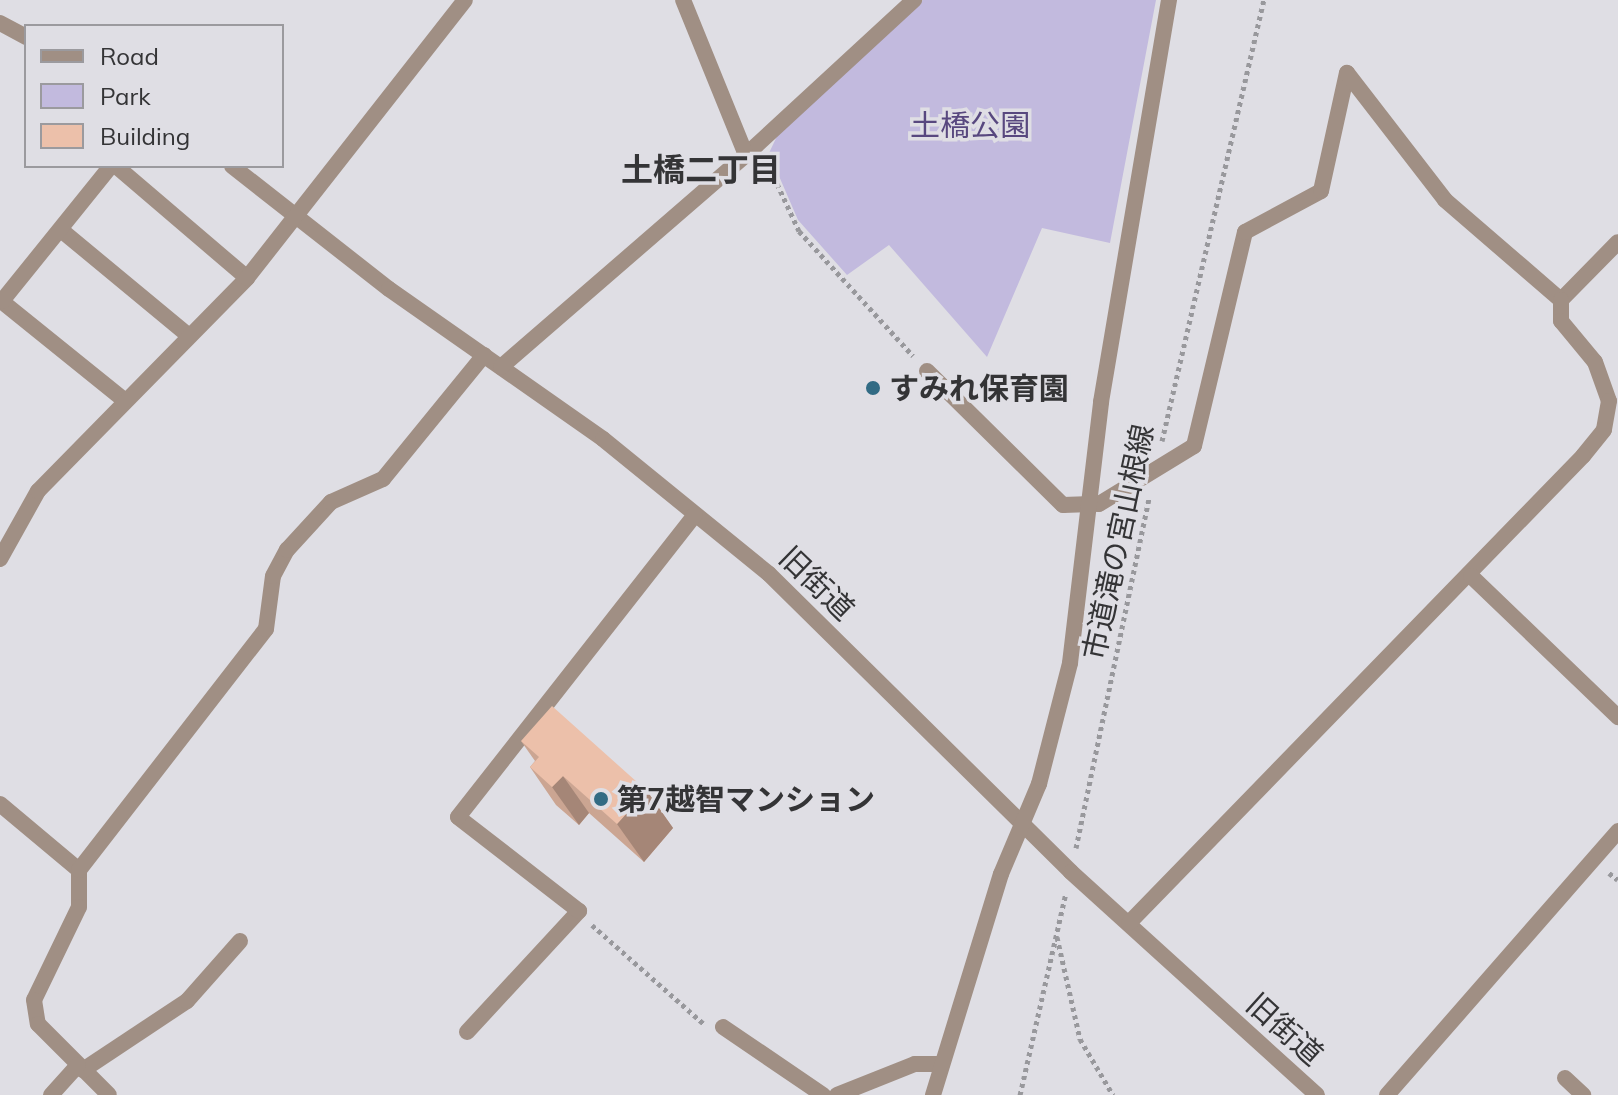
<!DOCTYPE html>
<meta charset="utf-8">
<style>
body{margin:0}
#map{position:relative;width:1618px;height:1095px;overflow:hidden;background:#dfdee4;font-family:Mulish,"Noto Sans JP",sans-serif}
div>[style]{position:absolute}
.green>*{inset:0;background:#c2bade}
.path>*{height:5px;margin-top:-2.5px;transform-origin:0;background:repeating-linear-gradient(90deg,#98989c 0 4px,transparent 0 8px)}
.street>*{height:16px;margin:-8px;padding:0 8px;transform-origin:8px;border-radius:8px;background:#a08f84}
.wall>*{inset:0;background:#cba592}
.shaded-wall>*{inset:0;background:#a58677}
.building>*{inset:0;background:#ecc0aa}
.dots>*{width:22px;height:22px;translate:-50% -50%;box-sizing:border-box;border:4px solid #dfdee4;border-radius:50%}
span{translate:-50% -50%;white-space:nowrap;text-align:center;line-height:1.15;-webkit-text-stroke:7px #dfdee4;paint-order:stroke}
.park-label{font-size:30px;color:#58487f}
.poi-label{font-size:30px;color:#343436;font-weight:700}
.left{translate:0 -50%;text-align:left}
.street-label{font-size:30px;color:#343436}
.neighbourhood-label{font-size:32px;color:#343436;font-weight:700}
.legend{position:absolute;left:24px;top:24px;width:260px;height:144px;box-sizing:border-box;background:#dfdee4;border:2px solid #9b9a9e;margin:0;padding:10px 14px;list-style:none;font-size:24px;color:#343436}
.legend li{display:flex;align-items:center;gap:16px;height:40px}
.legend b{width:40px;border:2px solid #9b9a9e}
</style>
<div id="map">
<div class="green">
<i style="clip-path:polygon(923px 0,1156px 0,1110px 243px,1042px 228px,987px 357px,889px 245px,847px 275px,798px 220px,769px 153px,779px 132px)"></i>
</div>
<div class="path">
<i style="left:767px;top:162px;width:76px;rotate:65.1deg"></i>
<i style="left:799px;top:231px;width:169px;rotate:47.6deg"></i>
<i style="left:1162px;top:441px;width:453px;rotate:-77deg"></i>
<i style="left:1076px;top:848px;width:358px;rotate:-78.2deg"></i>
<i style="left:1609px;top:873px;width:11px;rotate:38deg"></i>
<i style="left:592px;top:925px;width:149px;rotate:41.5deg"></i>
<i style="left:1057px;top:937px;width:105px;rotate:77.3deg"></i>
<i style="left:1080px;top:1039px;width:65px;rotate:59.5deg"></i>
<i style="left:1020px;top:1095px;width:207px;rotate:-77.2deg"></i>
</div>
<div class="street">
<i style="left:0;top:23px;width:30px;rotate:28deg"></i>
<i style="left:746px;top:155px;width:229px;rotate:-42.7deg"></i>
<i style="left:116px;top:166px;width:172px;rotate:40.5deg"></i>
<i style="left:232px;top:166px;width:199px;rotate:38.1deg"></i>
<i style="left:389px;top:289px;width:261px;rotate:35deg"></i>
<i style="left:603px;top:439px;width:214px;rotate:39.1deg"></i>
<i style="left:769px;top:574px;width:424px;rotate:44.6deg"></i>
<i style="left:1071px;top:872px;width:332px;rotate:42.2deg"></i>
<i style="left:61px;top:230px;width:166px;rotate:39.6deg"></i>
<i style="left:0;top:300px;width:159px;rotate:38.9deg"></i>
<i style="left:1561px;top:300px;width:81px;rotate:-45.5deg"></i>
<i style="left:2px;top:301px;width:174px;rotate:-51.1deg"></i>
<i style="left:501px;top:367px;width:324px;rotate:-40.9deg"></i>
<i style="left:746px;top:155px;width:167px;rotate:-112.1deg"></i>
<i style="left:927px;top:371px;width:191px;rotate:44.6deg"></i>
<i style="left:1063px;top:505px;width:36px;rotate:-2deg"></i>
<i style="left:1099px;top:504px;width:111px;rotate:-31.4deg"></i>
<i style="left:1194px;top:446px;width:220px;rotate:-76.6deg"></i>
<i style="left:1245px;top:232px;width:86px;rotate:-28.3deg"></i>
<i style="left:1321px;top:191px;width:121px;rotate:-77.6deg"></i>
<i style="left:1347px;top:73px;width:160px;rotate:52.3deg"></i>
<i style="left:1445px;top:200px;width:153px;rotate:40.8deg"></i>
<i style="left:1561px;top:300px;width:21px;rotate:90deg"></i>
<i style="left:1561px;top:321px;width:53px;rotate:50.3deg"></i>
<i style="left:1595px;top:362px;width:41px;rotate:70.3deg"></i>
<i style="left:1609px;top:401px;width:29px;rotate:100deg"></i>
<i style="left:1604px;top:430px;width:33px;rotate:129deg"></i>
<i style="left:1583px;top:456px;width:651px;rotate:134.19deg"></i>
<i style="left:0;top:559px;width:78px;rotate:-60.8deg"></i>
<i style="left:38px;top:491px;width:298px;rotate:-45.5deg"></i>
<i style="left:247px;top:278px;width:353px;rotate:-51.9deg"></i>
<i style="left:1471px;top:576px;width:204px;rotate:43.8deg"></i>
<i style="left:0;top:804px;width:103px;rotate:39.9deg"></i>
<i style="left:79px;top:870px;width:37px;rotate:90deg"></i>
<i style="left:79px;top:907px;width:103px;rotate:115.8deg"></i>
<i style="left:34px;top:1000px;width:24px;rotate:81deg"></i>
<i style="left:38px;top:1024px;width:100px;rotate:45deg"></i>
<i style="left:79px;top:870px;width:305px;rotate:-52.2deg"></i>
<i style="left:266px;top:629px;width:53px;rotate:-82.5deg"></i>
<i style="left:273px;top:576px;width:30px;rotate:-62deg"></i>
<i style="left:287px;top:550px;width:65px;rotate:-47.5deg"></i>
<i style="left:331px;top:502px;width:57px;rotate:-23.9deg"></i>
<i style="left:383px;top:479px;width:160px;rotate:-50.8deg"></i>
<i style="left:723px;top:1027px;width:121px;rotate:34.2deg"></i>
<i style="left:467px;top:1032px;width:165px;rotate:-47.2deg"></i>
<i style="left:579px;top:911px;width:153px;rotate:-142.2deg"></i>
<i style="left:458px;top:817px;width:384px;rotate:-51.9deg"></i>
<i style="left:83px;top:1070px;width:125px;rotate:-33.6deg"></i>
<i style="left:187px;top:1001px;width:80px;rotate:-48.5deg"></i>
<i style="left:1565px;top:1078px;width:25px;rotate:43deg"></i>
<i style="left:51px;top:1095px;width:40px;rotate:-48deg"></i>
<i style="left:837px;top:1095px;width:84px;rotate:-21.7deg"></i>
<i style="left:915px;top:1064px;width:27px"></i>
<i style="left:933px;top:1095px;width:231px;rotate:-72.9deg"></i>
<i style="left:1001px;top:874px;width:98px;rotate:-67.1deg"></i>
<i style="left:1039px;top:784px;width:125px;rotate:-75.6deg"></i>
<i style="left:1070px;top:663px;width:263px;rotate:-83.2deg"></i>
<i style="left:1101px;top:402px;width:408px;rotate:-80.4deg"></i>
<i style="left:1387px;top:1095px;width:351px;rotate:-48.8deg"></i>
</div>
<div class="wall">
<i style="clip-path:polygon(521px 741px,647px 791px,673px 828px,644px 862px,589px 813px,579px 825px,556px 805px,530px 767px,535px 761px)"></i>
</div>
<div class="shaded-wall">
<i style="clip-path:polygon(563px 776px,589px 813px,579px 825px,552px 787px)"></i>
<i style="clip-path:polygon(647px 791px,673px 828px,644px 862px,617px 824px)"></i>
</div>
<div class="building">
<i style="clip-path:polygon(552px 706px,647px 791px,617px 824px,563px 776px,552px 787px,530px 767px,539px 757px,521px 741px)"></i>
</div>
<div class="dots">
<i style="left:873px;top:388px;background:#326b84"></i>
<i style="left:601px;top:799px;background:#326b84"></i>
</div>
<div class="park-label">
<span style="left:970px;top:125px">土橋公園</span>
</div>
<div class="poi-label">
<span class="left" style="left:889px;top:388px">すみれ保育園</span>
<span class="left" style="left:617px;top:799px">第7越智マンション</span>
</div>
<div class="street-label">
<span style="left:1118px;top:542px;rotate:-78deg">市道滝の宮山根線</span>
<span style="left:817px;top:583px;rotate:44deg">旧街道</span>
<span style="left:1285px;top:1029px;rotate:42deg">旧街道</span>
</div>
<div class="neighbourhood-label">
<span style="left:701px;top:169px">土橋二丁目</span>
</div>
<ul class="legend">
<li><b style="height:10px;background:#a08f84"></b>Road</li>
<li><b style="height:22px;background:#c2bade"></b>Park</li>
<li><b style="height:22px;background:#ecc0aa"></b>Building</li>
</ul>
</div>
